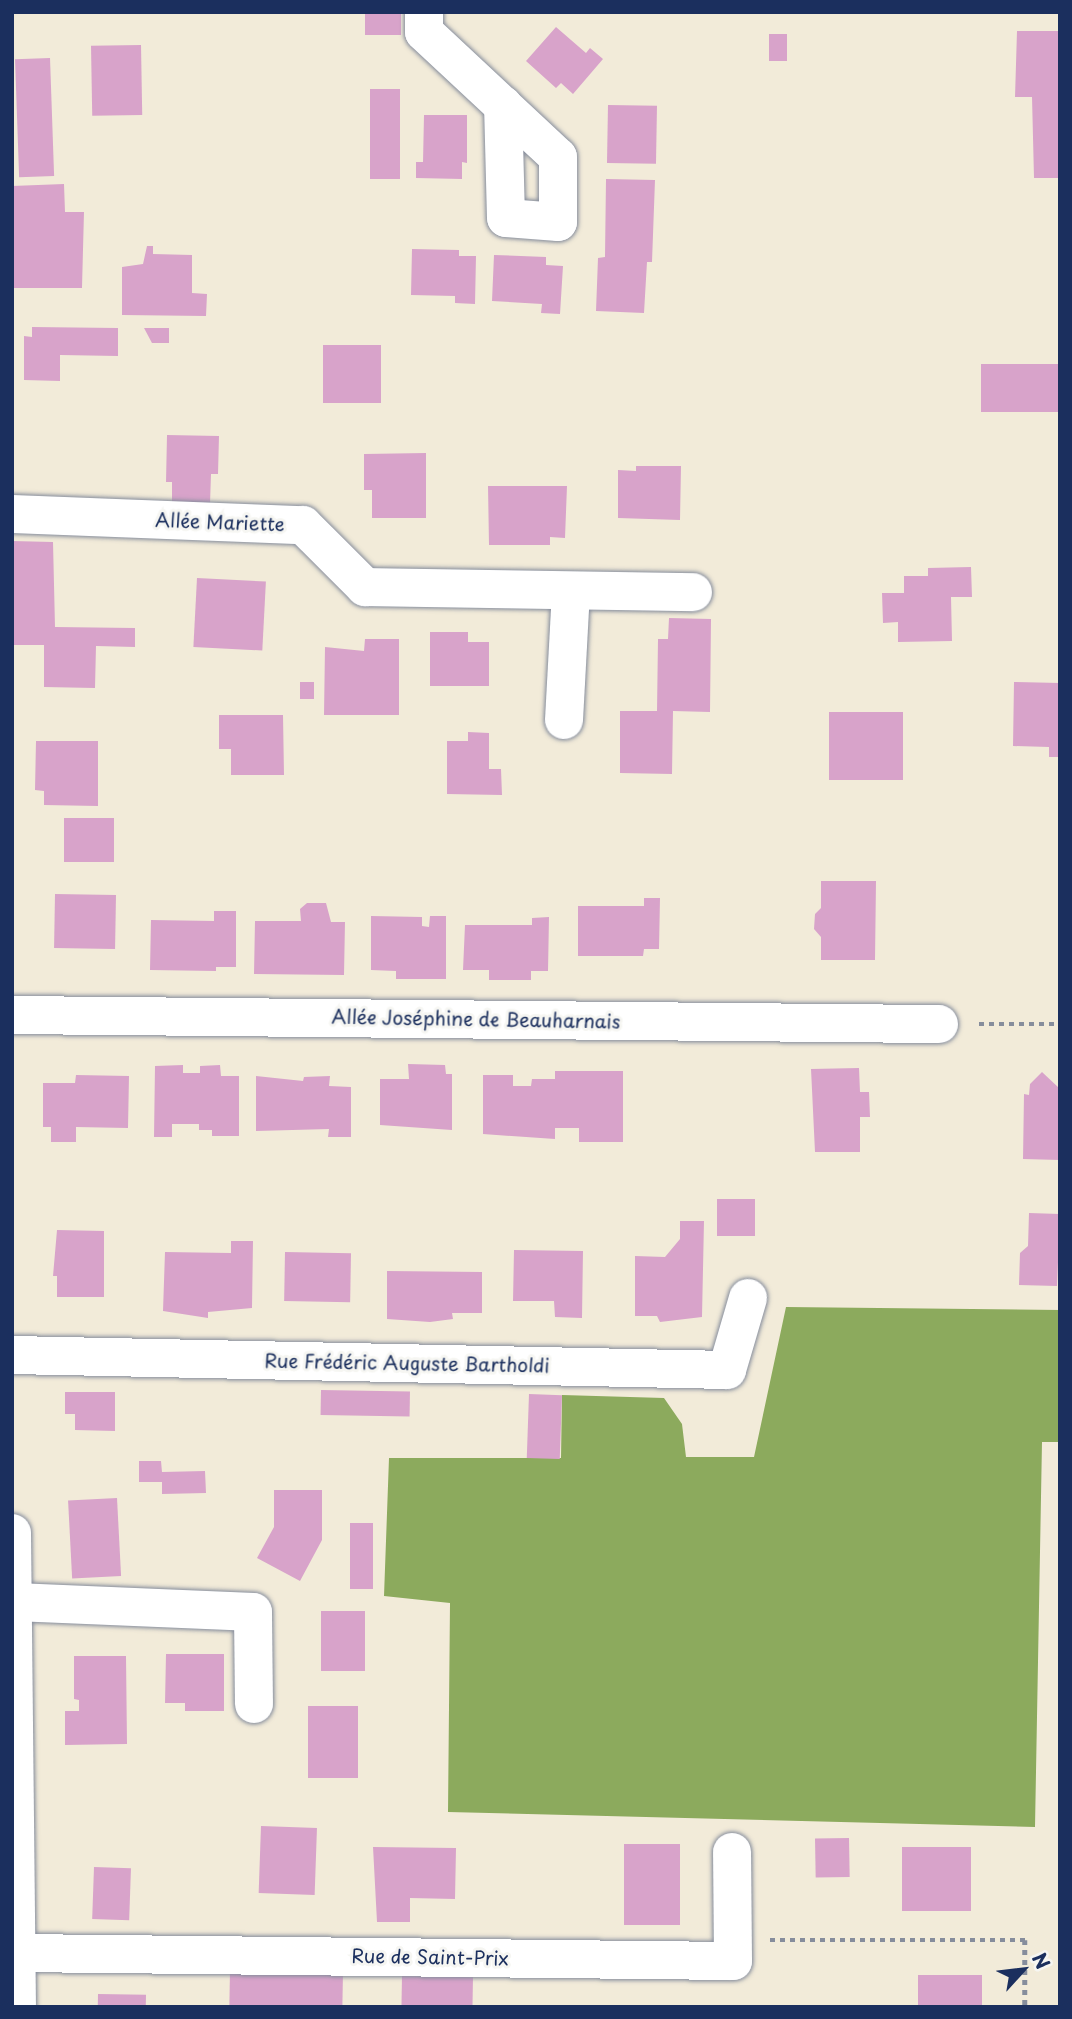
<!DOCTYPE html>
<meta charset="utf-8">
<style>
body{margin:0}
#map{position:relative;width:1072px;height:2019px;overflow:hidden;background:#f2ebd9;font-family:"Playpen Sans",sans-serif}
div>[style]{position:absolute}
.forest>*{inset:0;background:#8caa5d}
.building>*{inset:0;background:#d8a3ca;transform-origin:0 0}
.path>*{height:4.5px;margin-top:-2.25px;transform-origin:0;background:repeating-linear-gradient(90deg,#868d9c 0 5px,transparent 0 10px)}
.roads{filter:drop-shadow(0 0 2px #868d9c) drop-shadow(0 0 2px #868d9c)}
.minor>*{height:38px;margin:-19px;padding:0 19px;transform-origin:19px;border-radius:19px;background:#fff}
span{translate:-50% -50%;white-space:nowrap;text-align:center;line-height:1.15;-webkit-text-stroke:6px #f6f6f2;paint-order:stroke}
.street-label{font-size:19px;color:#1b2f5e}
.frame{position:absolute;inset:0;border:14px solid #1b2f5e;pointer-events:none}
.north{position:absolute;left:988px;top:1935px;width:70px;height:70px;-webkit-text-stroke:5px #f6f6f2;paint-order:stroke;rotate:63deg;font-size:19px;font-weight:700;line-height:28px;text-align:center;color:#1b2f5e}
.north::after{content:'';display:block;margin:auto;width:24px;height:32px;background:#1b2f5e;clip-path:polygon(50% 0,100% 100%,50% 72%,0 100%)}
</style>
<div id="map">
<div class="forest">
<i style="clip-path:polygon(786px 1307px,1060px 1310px,1060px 1442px,1042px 1442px,1035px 1827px,448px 1812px,450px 1603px,384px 1596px,389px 1458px,561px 1458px,562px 1395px,664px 1398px,682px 1424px,686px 1457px,754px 1457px)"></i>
</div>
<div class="building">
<i style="left:365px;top:12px;width:36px;height:23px"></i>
<i style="clip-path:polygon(556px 27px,586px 53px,590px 48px,603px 59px,573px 94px,561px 83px,556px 88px,526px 61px)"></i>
<i style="clip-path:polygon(1017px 31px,1060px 31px,1060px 178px,1034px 178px,1032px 97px,1015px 97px)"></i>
<i style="left:769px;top:34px;width:18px;height:27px"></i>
<i style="left:141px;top:45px;width:70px;height:50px;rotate:89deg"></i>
<i style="left:50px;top:58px;width:118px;height:35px;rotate:88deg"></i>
<i style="left:370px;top:89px;width:30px;height:90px"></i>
<i style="left:608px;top:105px;width:49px;height:58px;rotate:1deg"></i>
<i style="clip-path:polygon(424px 115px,467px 115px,467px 163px,462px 162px,462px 179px,416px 178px,416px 162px,423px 162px)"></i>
<i style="clip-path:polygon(606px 179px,655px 180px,652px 262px,647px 262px,644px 313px,596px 311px,598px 258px,605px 257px)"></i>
<i style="clip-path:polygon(64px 184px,65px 212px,84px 212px,82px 288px,12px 288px,12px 186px)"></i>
<i style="clip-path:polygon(147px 246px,153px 246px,153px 254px,192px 255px,192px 293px,207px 294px,206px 316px,122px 315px,122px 267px,143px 264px)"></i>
<i style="clip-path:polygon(412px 249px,459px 250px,459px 256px,476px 256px,475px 304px,455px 303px,455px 296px,411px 295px)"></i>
<i style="clip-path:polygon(494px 255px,546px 257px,546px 265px,563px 266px,560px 314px,541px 313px,542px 304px,492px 301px)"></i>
<i style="clip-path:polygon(32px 327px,118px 328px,118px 356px,60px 355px,60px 381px,24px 380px,24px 336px,32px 337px)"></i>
<i style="clip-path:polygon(144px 328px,169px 328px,169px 343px,152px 343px)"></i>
<i style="left:323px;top:345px;width:58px;height:58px"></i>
<i style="left:981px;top:364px;width:79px;height:48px"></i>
<i style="clip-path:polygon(167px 435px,219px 436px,218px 474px,211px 474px,210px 504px,172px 503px,172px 482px,166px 482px)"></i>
<i style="clip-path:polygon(426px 453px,426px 518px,372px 518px,372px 490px,364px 490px,364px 454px)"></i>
<i style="clip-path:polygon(636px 466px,681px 466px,680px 520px,618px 518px,618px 470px,636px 471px)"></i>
<i style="clip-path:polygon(488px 486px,567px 486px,565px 538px,550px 537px,550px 545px,489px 545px)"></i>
<i style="clip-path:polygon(12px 541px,53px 542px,55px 627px,135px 628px,135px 647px,96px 646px,95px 688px,44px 687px,44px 645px,12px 645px)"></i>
<i style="clip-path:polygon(971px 567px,972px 597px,951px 597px,952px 641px,898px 642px,898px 622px,883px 623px,882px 593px,904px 593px,904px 576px,928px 576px,928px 568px)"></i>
<i style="left:197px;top:578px;width:69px;height:69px;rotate:3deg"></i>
<i style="clip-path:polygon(669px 618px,711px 619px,710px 712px,673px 711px,672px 774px,620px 773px,620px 711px,657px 711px,658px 639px,668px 639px)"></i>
<i style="clip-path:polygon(430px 632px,468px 632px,468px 642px,489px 642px,489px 686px,430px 686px)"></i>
<i style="clip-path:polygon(365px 639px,399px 639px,399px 715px,324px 715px,325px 647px,364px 651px)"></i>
<i style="left:300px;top:682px;width:14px;height:17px"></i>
<i style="clip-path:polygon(1014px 682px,1060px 683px,1060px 757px,1049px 757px,1049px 747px,1013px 746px)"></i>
<i style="left:829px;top:712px;width:74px;height:68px"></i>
<i style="clip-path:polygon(219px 715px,283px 715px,284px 775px,231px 775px,231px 749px,219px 749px)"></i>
<i style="clip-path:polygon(468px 732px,489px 733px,489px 769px,501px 769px,502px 795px,447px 794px,447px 741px,468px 741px)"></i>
<i style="clip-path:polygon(36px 741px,98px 741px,98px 806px,44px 805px,44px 791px,35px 790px)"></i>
<i style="left:64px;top:818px;width:50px;height:44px"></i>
<i style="clip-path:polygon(821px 881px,876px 881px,875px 960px,821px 960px,821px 937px,814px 929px,815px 914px,821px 908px)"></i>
<i style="left:116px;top:895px;width:54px;height:61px;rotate:91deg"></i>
<i style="clip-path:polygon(644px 898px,660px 898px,659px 949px,644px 949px,643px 956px,578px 956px,578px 906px,644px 906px)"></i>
<i style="clip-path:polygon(307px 903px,326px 903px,331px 922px,345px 922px,344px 975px,254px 974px,255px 921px,301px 921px,300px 909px)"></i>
<i style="clip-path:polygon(214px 911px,236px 911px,236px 967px,216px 967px,216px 971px,150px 970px,151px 920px,214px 921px)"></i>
<i style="clip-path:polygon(371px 916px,422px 917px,422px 926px,429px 927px,430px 916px,446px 916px,446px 979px,396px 979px,396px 971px,371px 970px)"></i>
<i style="clip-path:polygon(549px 917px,548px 971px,531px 971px,531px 980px,489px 980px,489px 970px,463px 970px,465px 925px,532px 925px,532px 918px)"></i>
<i style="clip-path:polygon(408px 1064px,445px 1065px,446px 1074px,452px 1074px,452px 1130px,380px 1125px,380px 1079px,409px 1079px)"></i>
<i style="clip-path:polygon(183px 1065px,183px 1073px,200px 1073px,200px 1066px,220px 1065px,221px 1076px,239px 1076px,239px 1136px,212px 1136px,212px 1130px,199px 1130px,199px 1124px,172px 1124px,172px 1137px,154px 1137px,155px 1066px)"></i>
<i style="clip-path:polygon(859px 1068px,860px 1092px,869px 1092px,870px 1117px,860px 1117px,860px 1152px,815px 1152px,811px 1069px)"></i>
<i style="clip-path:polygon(555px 1071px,623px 1071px,623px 1142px,579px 1142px,579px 1128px,555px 1128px,555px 1139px,483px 1134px,483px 1075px,513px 1075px,513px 1086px,531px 1086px,532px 1079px,555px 1079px)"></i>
<i style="clip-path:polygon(1042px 1072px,1059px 1088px,1060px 1160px,1023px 1159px,1024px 1094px,1029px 1095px,1030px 1084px)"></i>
<i style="clip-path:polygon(76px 1075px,129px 1076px,128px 1128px,76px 1127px,76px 1142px,51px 1142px,51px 1127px,43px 1127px,43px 1083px,75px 1083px)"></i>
<i style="clip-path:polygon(256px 1076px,303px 1081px,304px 1077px,330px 1076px,329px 1086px,351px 1087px,351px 1137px,328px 1137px,329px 1129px,256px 1131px)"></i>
<i style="left:755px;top:1199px;width:37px;height:38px;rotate:90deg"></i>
<i style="clip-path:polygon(1029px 1213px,1060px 1214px,1057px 1286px,1019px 1285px,1020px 1253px,1028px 1246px)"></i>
<i style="clip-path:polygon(680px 1221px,704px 1221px,702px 1317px,660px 1322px,657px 1316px,635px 1316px,635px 1256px,665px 1257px,680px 1239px)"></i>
<i style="clip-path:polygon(57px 1230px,104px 1231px,104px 1297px,57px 1297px,57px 1276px,53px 1276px)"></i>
<i style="clip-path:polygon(231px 1241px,253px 1241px,252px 1308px,208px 1312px,208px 1318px,163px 1311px,165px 1252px,231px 1253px)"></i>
<i style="clip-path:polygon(514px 1250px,583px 1251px,582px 1318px,555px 1317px,554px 1301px,513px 1301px)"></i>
<i style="left:285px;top:1252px;width:66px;height:49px;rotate:1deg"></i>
<i style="clip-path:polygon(387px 1271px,482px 1272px,482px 1313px,452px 1313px,453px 1319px,430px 1322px,387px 1319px)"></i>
<i style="left:321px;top:1390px;width:89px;height:25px;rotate:1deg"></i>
<i style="clip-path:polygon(65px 1392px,115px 1392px,115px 1431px,75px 1430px,75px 1414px,65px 1414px)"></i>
<i style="left:529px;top:1394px;width:33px;height:64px;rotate:2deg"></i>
<i style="clip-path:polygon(139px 1461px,161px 1461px,162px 1472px,205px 1471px,206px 1493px,162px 1494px,162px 1482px,139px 1482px)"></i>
<i style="clip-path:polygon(274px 1490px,322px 1490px,322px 1540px,300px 1581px,257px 1558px,274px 1527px)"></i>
<i style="left:117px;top:1498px;width:78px;height:49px;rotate:87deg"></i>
<i style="left:350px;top:1523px;width:23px;height:66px"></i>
<i style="left:321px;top:1611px;width:44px;height:60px"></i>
<i style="clip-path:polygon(166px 1654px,224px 1654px,224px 1711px,185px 1711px,185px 1703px,165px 1703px)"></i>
<i style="clip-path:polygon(74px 1656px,126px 1656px,127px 1744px,65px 1745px,65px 1711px,79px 1711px,79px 1700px,74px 1699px)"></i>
<i style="left:308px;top:1706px;width:50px;height:72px"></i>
<i style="left:261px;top:1826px;width:56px;height:67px;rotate:2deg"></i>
<i style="left:849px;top:1838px;width:39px;height:34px;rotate:89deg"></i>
<i style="left:624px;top:1844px;width:56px;height:81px"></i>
<i style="clip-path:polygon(373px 1847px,456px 1848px,455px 1899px,410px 1898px,410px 1922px,377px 1922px)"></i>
<i style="left:902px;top:1847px;width:69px;height:64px"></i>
<i style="left:94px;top:1867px;width:37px;height:52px;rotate:2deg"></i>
<i style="left:230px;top:1970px;width:113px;height:37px;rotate:1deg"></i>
<i style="left:918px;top:1975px;width:64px;height:32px"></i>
<i style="left:402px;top:1976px;width:71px;height:31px;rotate:1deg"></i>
<i style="left:98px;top:1994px;width:48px;height:13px;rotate:1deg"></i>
</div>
<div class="path">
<i style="left:979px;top:1024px;width:81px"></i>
<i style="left:770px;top:1940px;width:255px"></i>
<i style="left:1025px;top:1940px;width:67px;rotate:90deg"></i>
</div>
<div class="roads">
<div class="minor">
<i style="left:424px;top:12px;width:20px;rotate:90deg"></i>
<i style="left:424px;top:32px;width:183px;rotate:43deg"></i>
<i style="left:558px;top:157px;width:65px;rotate:90deg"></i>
<i style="left:558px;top:222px;width:52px;rotate:-175.6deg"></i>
<i style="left:506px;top:218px;width:113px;rotate:-91.5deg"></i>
<i style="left:12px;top:514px;width:291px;rotate:2.2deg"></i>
<i style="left:303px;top:525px;width:88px;rotate:45deg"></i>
<i style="left:365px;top:587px;width:328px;rotate:0.9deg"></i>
<i style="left:564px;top:720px;width:128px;rotate:-86.9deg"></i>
<i style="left:12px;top:1015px;width:927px;rotate:0.56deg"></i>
<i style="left:12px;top:1355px;width:715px;rotate:1.2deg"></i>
<i style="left:727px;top:1370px;width:75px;rotate:-73.7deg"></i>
<i style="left:12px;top:1533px;width:474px;rotate:89.4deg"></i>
<i style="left:16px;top:1602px;width:237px;rotate:2.4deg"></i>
<i style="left:253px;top:1612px;width:92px;rotate:89.4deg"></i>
<i style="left:17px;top:1953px;width:716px;rotate:0.64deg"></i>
<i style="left:733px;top:1961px;width:109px;rotate:-90.5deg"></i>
</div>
</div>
<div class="street-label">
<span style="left:220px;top:522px;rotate:2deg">Allée Mariette</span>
<span style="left:476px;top:1019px;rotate:1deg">Allée Joséphine de Beauharnais</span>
<span style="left:407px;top:1363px;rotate:1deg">Rue Frédéric Auguste Bartholdi</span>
<span style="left:430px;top:1957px;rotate:1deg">Rue de Saint-Prix</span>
</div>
<div class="frame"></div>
<div class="north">N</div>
</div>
